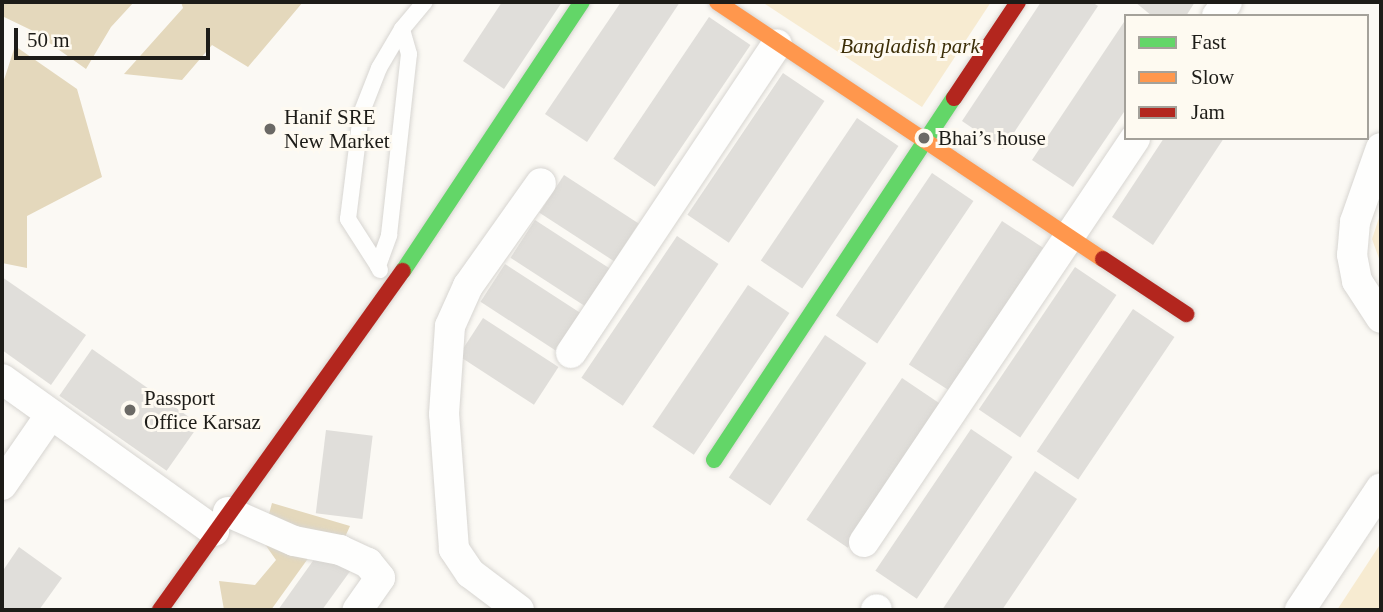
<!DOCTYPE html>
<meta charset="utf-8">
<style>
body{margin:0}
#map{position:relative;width:1383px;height:612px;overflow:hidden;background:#fbf9f4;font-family:Georgia,serif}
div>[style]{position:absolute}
.green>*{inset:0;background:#f7ebd1}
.forest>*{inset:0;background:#e4d8bc}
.building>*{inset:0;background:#e0deda;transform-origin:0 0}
.roads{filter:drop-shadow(0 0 2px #d7d5d1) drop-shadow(0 0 2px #d7d5d1)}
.lane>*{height:16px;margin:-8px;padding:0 8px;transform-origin:8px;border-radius:8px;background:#fefefd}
.street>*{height:30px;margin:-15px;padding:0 15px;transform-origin:15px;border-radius:15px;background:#fefefd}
.fast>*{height:16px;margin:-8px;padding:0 8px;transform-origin:8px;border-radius:8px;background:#63d668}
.slow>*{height:16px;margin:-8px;padding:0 8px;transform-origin:8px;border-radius:8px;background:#ff974d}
.jam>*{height:16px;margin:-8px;padding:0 8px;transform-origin:8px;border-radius:8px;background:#b3261e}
.dots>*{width:19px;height:19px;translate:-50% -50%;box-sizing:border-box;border:4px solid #fefaf1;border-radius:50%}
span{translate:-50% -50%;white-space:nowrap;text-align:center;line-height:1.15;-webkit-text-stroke:6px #fefaf1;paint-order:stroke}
.park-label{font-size:21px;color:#3c2e07;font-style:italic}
.poi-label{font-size:21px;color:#1d1c18}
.left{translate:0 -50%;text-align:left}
.frame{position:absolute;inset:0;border:4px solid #1d1c18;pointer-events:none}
.legend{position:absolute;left:1124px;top:14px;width:245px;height:126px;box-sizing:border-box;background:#fefaf1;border:2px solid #a4a19a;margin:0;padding:9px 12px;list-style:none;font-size:21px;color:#1d1c18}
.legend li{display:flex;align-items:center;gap:14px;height:35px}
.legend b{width:35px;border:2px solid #a4a19a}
.scale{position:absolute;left:14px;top:28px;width:196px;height:32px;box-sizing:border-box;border:4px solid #1d1c18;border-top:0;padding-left:9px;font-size:21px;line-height:24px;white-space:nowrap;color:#1d1c18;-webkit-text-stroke:5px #fefaf1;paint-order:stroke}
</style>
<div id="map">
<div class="green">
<i style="clip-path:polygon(762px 2px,991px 2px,922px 107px)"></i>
<i style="clip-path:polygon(1381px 212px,1381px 264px,1372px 239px)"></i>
<i style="clip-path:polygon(1381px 543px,1381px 610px,1337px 610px)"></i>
</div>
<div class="forest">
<i style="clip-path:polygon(2px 2px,134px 2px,111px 27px,86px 69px,31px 30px,2px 16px)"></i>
<i style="clip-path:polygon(181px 2px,303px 2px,248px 67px,212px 45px,182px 80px,124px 74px,183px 8px)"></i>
<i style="clip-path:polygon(15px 46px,77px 89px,102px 177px,27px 216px,27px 268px,2px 263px,2px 86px)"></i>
<i style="clip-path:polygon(272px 503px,350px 526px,336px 557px,317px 546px,271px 610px,224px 610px,219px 581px,255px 585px,276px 560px,262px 540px)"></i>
</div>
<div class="building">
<i style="clip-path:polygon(502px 2px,562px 2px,504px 89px,463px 61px)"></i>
<i style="clip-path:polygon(621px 2px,680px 2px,587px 142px,545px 114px)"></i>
<i style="clip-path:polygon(1041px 2px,1092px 2px,1098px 6px,1003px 149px,962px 121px)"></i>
<i style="clip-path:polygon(1135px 2px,1195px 2px,1186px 16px,1152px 16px)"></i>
<i style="left:709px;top:17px;width:50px;height:171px;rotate:34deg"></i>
<i style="clip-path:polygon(1126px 19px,1126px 109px,1073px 187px,1032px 160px)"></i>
<i style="left:783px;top:73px;width:50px;height:171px;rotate:34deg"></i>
<i style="left:857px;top:118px;width:50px;height:172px;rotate:34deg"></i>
<i style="clip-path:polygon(1164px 138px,1224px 138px,1153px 245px,1112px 217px)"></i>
<i style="left:932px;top:173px;width:50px;height:172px;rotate:34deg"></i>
<i style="left:564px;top:175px;width:89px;height:45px;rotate:33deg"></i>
<i style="left:535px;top:220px;width:90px;height:45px;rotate:33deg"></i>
<i style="left:1002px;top:221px;width:49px;height:171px;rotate:33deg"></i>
<i style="left:677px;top:236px;width:50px;height:171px;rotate:34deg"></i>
<i style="left:505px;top:264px;width:90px;height:45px;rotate:33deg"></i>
<i style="left:1075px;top:267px;width:50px;height:172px;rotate:34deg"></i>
<i style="clip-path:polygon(2px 277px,86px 335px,51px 385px,2px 350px)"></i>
<i style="left:748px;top:285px;width:50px;height:171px;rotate:34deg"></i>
<i style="left:1133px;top:309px;width:50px;height:172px;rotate:34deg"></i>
<i style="left:483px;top:318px;width:90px;height:45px;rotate:33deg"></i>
<i style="left:825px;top:335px;width:50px;height:172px;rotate:34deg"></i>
<i style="left:92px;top:349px;width:131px;height:57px;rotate:35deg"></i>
<i style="left:902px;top:378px;width:50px;height:171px;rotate:34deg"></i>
<i style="left:971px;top:429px;width:50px;height:171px;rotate:34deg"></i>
<i style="left:326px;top:430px;width:47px;height:84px;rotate:7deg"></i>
<i style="clip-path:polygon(1035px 471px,1077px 499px,1002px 610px,942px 610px)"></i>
<i style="clip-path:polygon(19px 547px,62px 578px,39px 610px,2px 610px,2px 572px)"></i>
<i style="clip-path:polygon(320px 551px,351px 570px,322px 610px,278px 610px)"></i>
</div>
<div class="roads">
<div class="lane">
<i style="left:378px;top:266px;width:56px;rotate:-122.6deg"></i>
<i style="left:348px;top:219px;width:106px;rotate:-82.9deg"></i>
<i style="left:361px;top:114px;width:49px;rotate:-68.6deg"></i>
<i style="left:379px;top:68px;width:45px;rotate:-59.5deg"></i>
<i style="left:402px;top:29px;width:35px;rotate:-50deg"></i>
<i style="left:380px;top:270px;width:4px;rotate:-117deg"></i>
<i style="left:378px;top:266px;width:33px;rotate:-70deg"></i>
<i style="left:389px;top:235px;width:182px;rotate:-83.7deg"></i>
<i style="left:409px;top:54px;width:26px;rotate:-106deg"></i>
</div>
<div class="street">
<i style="left:1217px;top:16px;width:17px;rotate:-54deg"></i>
<i style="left:1381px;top:148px;width:78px;rotate:109.4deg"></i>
<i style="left:1355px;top:222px;width:33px;rotate:95deg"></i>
<i style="left:1352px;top:255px;width:26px;rotate:79deg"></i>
<i style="left:1357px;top:281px;width:44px;rotate:57deg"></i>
<i style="left:571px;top:353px;width:371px;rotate:-56.3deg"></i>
<i style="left:2px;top:379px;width:261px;rotate:35.6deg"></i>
<i style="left:2px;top:485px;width:86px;rotate:-55.4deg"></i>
<i style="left:228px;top:512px;width:72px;rotate:23.7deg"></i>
<i style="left:294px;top:541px;width:47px;rotate:11.1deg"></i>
<i style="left:340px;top:550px;width:31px;rotate:25deg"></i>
<i style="left:368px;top:563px;width:19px;rotate:51deg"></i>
<i style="left:380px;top:578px;width:39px;rotate:125deg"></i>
<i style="left:864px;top:542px;width:486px;rotate:-56.1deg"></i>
<i style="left:519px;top:610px;width:61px;rotate:-142.9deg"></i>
<i style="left:470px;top:573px;width:29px;rotate:-124deg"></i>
<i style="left:454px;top:549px;width:135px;rotate:-94.2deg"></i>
<i style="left:444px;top:414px;width:88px;rotate:-86.1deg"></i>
<i style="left:450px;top:326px;width:44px;rotate:-65.8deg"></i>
<i style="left:468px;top:286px;width:126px;rotate:-54.7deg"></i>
<i style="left:876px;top:610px;width:1px;rotate:-45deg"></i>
<i style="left:1300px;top:610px;width:146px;rotate:-56.4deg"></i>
</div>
<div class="fast">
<i style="left:403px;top:271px;width:323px;rotate:-56.4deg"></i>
<i style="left:714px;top:460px;width:434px;rotate:-56.5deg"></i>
</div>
<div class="slow">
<i style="left:717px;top:2px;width:464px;rotate:33.7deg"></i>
</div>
<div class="jam">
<i style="left:954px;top:98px;width:115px;rotate:-56.3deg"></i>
<i style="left:1103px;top:259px;width:100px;rotate:33.5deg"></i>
<i style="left:160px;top:610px;width:417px;rotate:-54.4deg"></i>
</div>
</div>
<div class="dots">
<i style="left:270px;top:129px;background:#6b6965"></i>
<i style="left:924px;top:138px;background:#6b6965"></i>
<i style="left:130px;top:410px;background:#6b6965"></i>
</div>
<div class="park-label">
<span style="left:910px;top:46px">Bangladish park</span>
</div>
<div class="poi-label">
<span class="left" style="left:284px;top:129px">Hanif SRE<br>New Market</span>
<span class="left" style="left:938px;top:138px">Bhai’s house</span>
<span class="left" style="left:144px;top:410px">Passport<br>Office Karsaz</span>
</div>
<div class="frame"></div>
<ul class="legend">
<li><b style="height:9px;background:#63d668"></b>Fast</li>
<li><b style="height:9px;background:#ff974d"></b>Slow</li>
<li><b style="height:9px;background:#b3261e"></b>Jam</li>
</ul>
<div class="scale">50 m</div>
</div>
